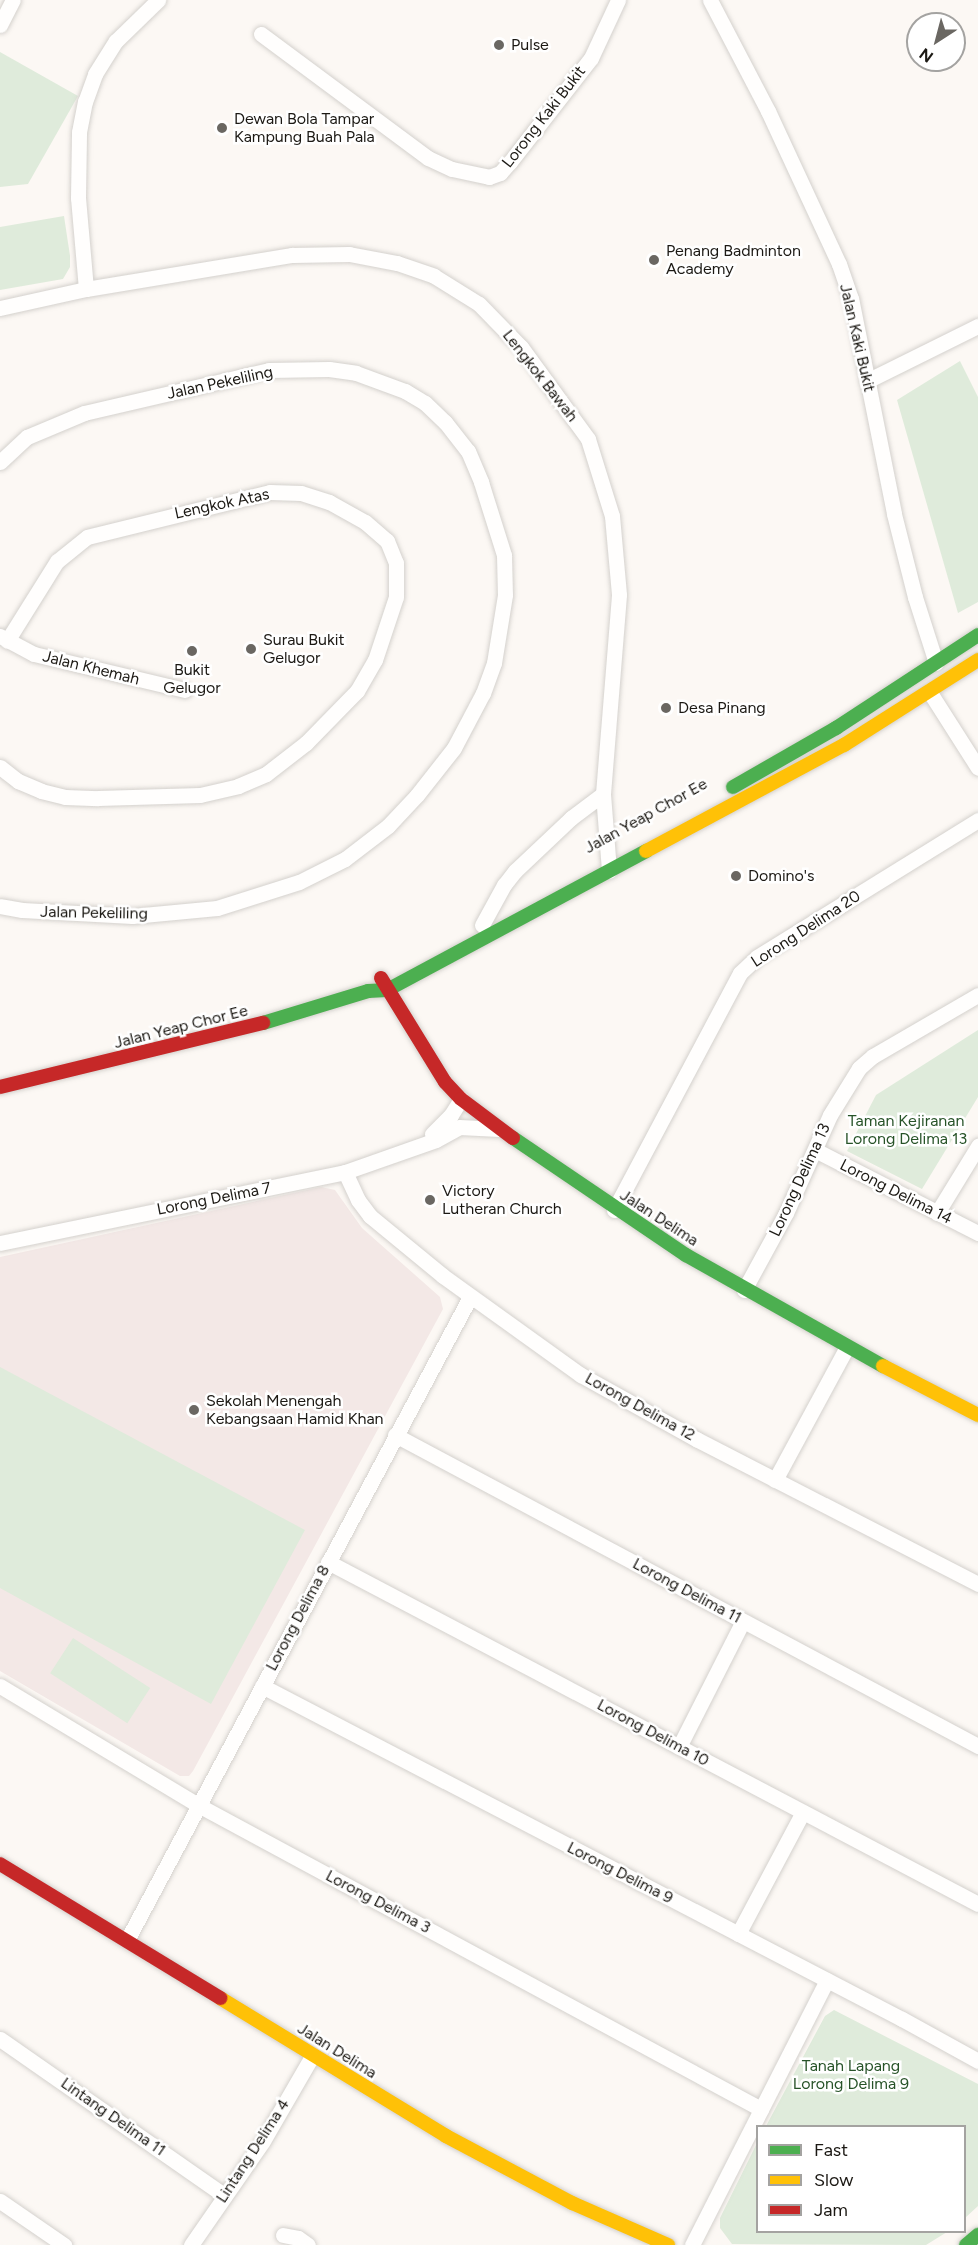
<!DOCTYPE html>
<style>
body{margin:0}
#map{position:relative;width:978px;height:2245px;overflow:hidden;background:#fcf8f4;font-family:Figtree,sans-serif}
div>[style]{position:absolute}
.education>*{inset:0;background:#f3e8e6}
.green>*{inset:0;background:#dfebdb;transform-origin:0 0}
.roads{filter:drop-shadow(0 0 2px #d4d1cd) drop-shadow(0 0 2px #d4d1cd)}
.street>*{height:15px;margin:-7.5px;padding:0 7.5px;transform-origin:7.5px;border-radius:7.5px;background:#fffefd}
.fast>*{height:14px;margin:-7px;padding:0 7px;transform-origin:7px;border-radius:7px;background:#4caf50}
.slow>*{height:14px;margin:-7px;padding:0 7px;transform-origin:7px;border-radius:7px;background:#ffc107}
.jam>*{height:14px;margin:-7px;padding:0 7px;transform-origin:7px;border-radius:7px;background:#c62828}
.dots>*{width:16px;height:16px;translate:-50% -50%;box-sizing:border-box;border:3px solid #fff;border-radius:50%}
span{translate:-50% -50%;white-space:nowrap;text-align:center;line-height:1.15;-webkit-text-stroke:5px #fff;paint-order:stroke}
.poi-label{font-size:16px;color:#1c1914}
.left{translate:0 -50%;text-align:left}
.street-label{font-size:16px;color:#1c1914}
.park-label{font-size:16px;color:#275328}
.legend{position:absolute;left:756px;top:2125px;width:210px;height:108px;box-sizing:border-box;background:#fff;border:2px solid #a4a3a1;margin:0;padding:8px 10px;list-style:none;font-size:18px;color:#1c1914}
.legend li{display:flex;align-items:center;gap:12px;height:30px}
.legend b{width:30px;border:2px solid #a4a3a1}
.north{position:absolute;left:906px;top:12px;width:60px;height:60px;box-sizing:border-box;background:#fff;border:2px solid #a4a3a1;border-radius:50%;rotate:216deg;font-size:16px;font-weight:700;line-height:24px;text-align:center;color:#1c1914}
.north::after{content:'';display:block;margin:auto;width:21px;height:27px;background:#6a6762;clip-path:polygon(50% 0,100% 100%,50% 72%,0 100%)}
</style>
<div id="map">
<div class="education">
<i style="clip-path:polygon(321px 1187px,335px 1190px,362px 1228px,440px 1297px,443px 1309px,193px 1771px,189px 1776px,180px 1776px,0 1671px,0 1257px)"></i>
</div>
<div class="green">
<i style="clip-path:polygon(0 52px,78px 96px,28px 184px,0 187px)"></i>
<i style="clip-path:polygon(64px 216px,70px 256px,70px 267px,63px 279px,0 290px,0 227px)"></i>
<i style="clip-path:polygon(960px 361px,978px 397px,978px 602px,958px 613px,897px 400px)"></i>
<i style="clip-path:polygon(978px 1030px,978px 1097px,922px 1189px,847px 1151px,876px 1095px)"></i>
<i style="clip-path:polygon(0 1367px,305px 1530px,211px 1704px,0 1588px)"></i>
<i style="left:73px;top:1638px;width:92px;height:42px;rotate:33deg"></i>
<i style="clip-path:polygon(834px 2010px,978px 2084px,978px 2206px,965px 2218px,964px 2126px,766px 2126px,825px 2016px)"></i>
<i style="clip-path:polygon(757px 2143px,758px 2232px,947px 2232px,926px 2245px,732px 2244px,720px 2228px,720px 2218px)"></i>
</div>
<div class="roads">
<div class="street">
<i style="left:710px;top:0;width:125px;rotate:62.4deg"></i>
<i style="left:768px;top:111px;width:169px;rotate:65.1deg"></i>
<i style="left:839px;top:264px;width:36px;rotate:71deg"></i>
<i style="left:851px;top:298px;width:220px;rotate:78.7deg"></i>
<i style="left:894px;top:514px;width:86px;rotate:75.8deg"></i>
<i style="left:915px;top:597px;width:69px;rotate:72.3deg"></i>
<i style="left:0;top:25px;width:28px;rotate:-63deg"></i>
<i style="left:261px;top:34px;width:208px;rotate:36.6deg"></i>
<i style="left:428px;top:158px;width:26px;rotate:25deg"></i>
<i style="left:452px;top:169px;width:38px;rotate:12deg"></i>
<i style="left:489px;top:177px;width:12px;rotate:-20deg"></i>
<i style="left:500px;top:173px;width:15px;rotate:-48deg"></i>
<i style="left:510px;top:162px;width:132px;rotate:-52.1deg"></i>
<i style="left:591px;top:58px;width:64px;rotate:-65deg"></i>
<i style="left:86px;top:289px;width:91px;rotate:-95deg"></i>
<i style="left:78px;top:198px;width:66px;rotate:-89.1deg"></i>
<i style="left:79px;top:132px;width:31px;rotate:-79deg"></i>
<i style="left:85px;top:102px;width:30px;rotate:-70deg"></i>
<i style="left:95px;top:74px;width:39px;rotate:-58deg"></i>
<i style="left:116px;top:41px;width:59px;rotate:-44.3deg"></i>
<i style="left:0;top:308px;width:88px;rotate:-12.5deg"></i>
<i style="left:86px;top:289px;width:209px;rotate:-9.4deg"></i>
<i style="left:292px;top:255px;width:57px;rotate:-1deg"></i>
<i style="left:349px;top:254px;width:49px;rotate:10.6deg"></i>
<i style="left:397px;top:263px;width:39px;rotate:19deg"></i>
<i style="left:434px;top:276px;width:53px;rotate:31.9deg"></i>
<i style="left:479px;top:304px;width:60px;rotate:45.7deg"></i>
<i style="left:521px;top:347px;width:114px;rotate:53.9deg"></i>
<i style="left:588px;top:439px;width:81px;rotate:72.7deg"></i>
<i style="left:612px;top:516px;width:79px;rotate:84.9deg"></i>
<i style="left:619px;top:595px;width:200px;rotate:94.6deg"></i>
<i style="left:603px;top:794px;width:77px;rotate:85.5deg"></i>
<i style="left:867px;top:381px;width:124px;rotate:-26.4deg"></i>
<i style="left:0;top:462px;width:37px;rotate:-43deg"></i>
<i style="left:27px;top:437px;width:62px;rotate:-22.8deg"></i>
<i style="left:84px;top:413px;width:190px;rotate:-13.1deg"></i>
<i style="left:269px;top:370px;width:60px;rotate:-1deg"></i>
<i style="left:329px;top:369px;width:27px;rotate:8deg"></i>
<i style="left:356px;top:373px;width:52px;rotate:20.2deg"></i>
<i style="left:405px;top:391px;width:23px;rotate:31deg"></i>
<i style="left:425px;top:403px;width:28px;rotate:44deg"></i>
<i style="left:445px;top:422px;width:37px;rotate:52deg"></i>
<i style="left:468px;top:451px;width:34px;rotate:67deg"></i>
<i style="left:481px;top:482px;width:77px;rotate:72.5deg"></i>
<i style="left:504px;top:555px;width:40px;rotate:88.6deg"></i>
<i style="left:505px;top:595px;width:69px;rotate:99.2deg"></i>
<i style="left:494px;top:663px;width:32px;rotate:110deg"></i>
<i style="left:483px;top:693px;width:62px;rotate:117.8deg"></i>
<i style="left:454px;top:748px;width:60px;rotate:128.2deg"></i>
<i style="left:417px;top:795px;width:42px;rotate:133.1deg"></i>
<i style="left:388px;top:826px;width:54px;rotate:142.5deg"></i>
<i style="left:345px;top:859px;width:51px;rotate:153.4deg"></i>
<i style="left:299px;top:882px;width:86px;rotate:162.4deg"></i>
<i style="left:217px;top:908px;width:85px;rotate:174.6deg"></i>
<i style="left:132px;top:916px;width:110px;rotate:-176.9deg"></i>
<i style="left:22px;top:910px;width:22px;rotate:-170deg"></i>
<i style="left:0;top:636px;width:38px;rotate:28deg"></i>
<i style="left:34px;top:654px;width:155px;rotate:13.4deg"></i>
<i style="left:929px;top:691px;width:91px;rotate:57.5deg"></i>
<i style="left:0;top:767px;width:23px;rotate:38deg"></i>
<i style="left:18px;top:781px;width:25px;rotate:23deg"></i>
<i style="left:41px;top:791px;width:25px;rotate:14deg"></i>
<i style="left:65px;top:797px;width:33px;rotate:2deg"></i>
<i style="left:98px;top:798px;width:102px;rotate:-1.7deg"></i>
<i style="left:200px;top:795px;width:39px;rotate:-13deg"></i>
<i style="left:238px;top:786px;width:30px;rotate:-23deg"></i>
<i style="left:266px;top:774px;width:51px;rotate:-37.8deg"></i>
<i style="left:306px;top:743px;width:73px;rotate:-45.6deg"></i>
<i style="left:357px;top:691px;width:36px;rotate:-60deg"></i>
<i style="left:375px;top:660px;width:66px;rotate:-71.6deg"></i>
<i style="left:396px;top:597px;width:34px;rotate:-90deg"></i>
<i style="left:396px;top:563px;width:24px;rotate:-112deg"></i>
<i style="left:387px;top:541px;width:29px;rotate:-139deg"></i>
<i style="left:365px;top:522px;width:41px;rotate:-150.9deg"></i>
<i style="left:329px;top:502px;width:29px;rotate:-162deg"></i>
<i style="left:301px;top:493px;width:31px;rotate:-178deg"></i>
<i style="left:270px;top:492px;width:188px;rotate:166.2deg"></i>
<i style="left:87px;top:537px;width:38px;rotate:141deg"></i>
<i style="left:57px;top:561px;width:94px;rotate:122deg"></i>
<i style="left:482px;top:925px;width:46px;rotate:-61.2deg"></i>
<i style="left:504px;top:885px;width:18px;rotate:-52deg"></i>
<i style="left:515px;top:871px;width:77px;rotate:-43.4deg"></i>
<i style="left:571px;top:818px;width:40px;rotate:-37deg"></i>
<i style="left:432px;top:1134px;width:27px;rotate:-45deg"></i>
<i style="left:451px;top:1115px;width:19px;rotate:-58deg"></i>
<i style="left:815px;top:1150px;width:183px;rotate:27deg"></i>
<i style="left:345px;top:1172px;width:31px;rotate:65deg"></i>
<i style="left:358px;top:1200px;width:20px;rotate:53deg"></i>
<i style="left:370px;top:1216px;width:94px;rotate:39.4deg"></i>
<i style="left:443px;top:1276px;width:170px;rotate:35.7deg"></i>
<i style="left:581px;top:1375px;width:132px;rotate:29.1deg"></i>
<i style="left:696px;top:1439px;width:317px;rotate:27.2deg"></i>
<i style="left:614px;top:1210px;width:268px;rotate:-62deg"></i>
<i style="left:740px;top:973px;width:23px;rotate:-43deg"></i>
<i style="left:757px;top:957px;width:260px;rotate:-31.8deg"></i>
<i style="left:937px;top:1213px;width:79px;rotate:-58.5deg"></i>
<i style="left:0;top:1243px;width:352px;rotate:-11.6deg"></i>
<i style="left:345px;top:1172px;width:96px;rotate:-19.4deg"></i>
<i style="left:436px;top:1140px;width:26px;rotate:-29deg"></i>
<i style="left:459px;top:1127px;width:40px;rotate:2.9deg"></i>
<i style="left:744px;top:1290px;width:88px;rotate:-61.4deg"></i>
<i style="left:786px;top:1213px;width:107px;rotate:-65.8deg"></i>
<i style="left:830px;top:1115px;width:55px;rotate:-58.3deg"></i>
<i style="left:859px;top:1068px;width:18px;rotate:-41deg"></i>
<i style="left:873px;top:1056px;width:121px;rotate:-30.2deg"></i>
<i style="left:395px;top:1435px;width:661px;rotate:28.08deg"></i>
<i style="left:775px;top:1480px;width:151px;rotate:-61.6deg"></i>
<i style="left:328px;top:1562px;width:734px;rotate:27.75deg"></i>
<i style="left:0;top:1686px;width:231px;rotate:31deg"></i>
<i style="left:198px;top:1805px;width:640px;rotate:28.37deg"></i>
<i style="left:262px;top:1686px;width:721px;rotate:27.49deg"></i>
<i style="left:902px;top:2019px;width:87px;rotate:28.9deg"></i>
<i style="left:679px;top:1747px;width:141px;rotate:-63.1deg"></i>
<i style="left:738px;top:1934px;width:138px;rotate:-62deg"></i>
<i style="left:127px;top:1940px;width:729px;rotate:-61.92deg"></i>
<i style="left:0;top:2039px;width:274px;rotate:34.9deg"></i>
<i style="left:0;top:2201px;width:78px;rotate:34.5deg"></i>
<i style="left:283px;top:2235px;width:15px;rotate:11deg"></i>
<i style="left:298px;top:2238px;width:12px;rotate:35deg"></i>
<i style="left:191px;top:2245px;width:126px;rotate:-55.3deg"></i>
<i style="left:263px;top:2141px;width:98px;rotate:-60deg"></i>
<i style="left:692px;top:2245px;width:297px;rotate:-63deg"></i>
</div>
<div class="fast">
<i style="left:733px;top:787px;width:119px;rotate:-29.8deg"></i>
<i style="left:836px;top:728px;width:170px;rotate:-33.2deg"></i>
<i style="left:263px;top:1023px;width:110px;rotate:-16.9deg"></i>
<i style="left:368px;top:991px;width:19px;rotate:-3deg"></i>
<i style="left:387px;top:990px;width:294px;rotate:-28.2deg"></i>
<i style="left:513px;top:1138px;width:209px;rotate:34.1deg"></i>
<i style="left:686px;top:1255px;width:226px;rotate:29.4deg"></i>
<i style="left:966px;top:2245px;width:16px;rotate:-40deg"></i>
</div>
<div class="slow">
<i style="left:646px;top:851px;width:225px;rotate:-28.2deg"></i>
<i style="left:844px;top:745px;width:159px;rotate:-32.4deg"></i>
<i style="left:883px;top:1366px;width:107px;rotate:27.3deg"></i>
<i style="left:220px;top:1998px;width:265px;rotate:31.4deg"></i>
<i style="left:446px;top:2136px;width:143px;rotate:28deg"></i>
<i style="left:572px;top:2203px;width:105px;rotate:23.6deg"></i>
</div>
<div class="jam">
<i style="left:381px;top:978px;width:122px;rotate:58.4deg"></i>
<i style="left:445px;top:1082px;width:23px;rotate:47deg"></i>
<i style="left:461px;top:1099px;width:65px;rotate:36.9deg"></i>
<i style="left:0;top:1087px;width:271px;rotate:-13.7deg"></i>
<i style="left:0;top:1864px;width:258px;rotate:31.3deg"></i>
</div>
</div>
<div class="dots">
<i style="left:499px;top:45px;background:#6a6762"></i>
<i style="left:222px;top:128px;background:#6a6762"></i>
<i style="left:654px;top:260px;background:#6a6762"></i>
<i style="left:251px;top:649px;background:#6a6762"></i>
<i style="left:192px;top:651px;background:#6a6762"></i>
<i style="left:666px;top:708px;background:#6a6762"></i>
<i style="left:736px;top:876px;background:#6a6762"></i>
<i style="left:430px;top:1200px;background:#6a6762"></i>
<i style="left:194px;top:1410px;background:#6a6762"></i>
</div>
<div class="poi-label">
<span class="left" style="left:511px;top:45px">Pulse</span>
<span class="left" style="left:234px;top:128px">Dewan Bola Tampar<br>Kampung Buah Pala</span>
<span class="left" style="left:666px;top:260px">Penang Badminton<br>Academy</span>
<span class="left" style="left:263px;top:649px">Surau Bukit<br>Gelugor</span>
<span style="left:192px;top:679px">Bukit<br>Gelugor</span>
<span class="left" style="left:678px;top:708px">Desa Pinang</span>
<span class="left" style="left:748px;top:876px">Domino's</span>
<span class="left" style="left:442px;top:1200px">Victory<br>Lutheran Church</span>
<span class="left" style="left:206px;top:1410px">Sekolah Menengah<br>Kebangsaan Hamid Khan</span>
</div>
<div class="street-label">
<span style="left:544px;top:117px;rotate:-52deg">Lorong Kaki Bukit</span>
<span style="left:857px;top:338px;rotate:77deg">Jalan Kaki Bukit</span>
<span style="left:540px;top:376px;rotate:52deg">Lengkok Bawah</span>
<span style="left:220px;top:383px;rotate:-12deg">Jalan Pekeliling</span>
<span style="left:222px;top:504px;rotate:-12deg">Lengkok Atas</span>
<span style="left:91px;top:668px;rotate:14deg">Jalan Khemah</span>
<span style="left:646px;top:816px;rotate:-29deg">Jalan Yeap Chor Ee</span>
<span style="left:94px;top:913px;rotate:1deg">Jalan Pekeliling</span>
<span style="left:806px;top:929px;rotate:-33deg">Lorong Delima 20</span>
<span style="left:181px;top:1027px;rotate:-14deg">Jalan Yeap Chor Ee</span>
<span style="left:800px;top:1180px;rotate:-65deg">Lorong Delima 13</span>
<span style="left:896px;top:1192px;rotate:27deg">Lorong Delima 14</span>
<span style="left:214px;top:1199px;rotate:-11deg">Lorong Delima 7</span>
<span style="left:659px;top:1218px;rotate:33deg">Jalan Delima</span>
<span style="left:640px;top:1407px;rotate:29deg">Lorong Delima 12</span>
<span style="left:687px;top:1591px;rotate:28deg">Lorong Delima 11</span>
<span style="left:298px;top:1618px;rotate:-62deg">Lorong Delima 8</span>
<span style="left:653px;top:1733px;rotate:28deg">Lorong Delima 10</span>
<span style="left:620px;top:1873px;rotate:27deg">Lorong Delima 9</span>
<span style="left:378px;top:1902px;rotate:28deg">Lorong Delima 3</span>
<span style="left:337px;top:2051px;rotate:32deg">Jalan Delima</span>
<span style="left:113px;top:2117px;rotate:35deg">Lintang Delima 11</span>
<span style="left:253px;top:2151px;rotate:-57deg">Lintang Delima 4</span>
</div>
<div class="park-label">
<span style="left:906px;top:1130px">Taman Kejiranan<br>Lorong Delima 13</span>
<span style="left:851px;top:2075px">Tanah Lapang<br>Lorong Delima 9</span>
</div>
<ul class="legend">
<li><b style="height:8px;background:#4caf50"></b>Fast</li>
<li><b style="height:8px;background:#ffc107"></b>Slow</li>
<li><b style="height:8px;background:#c62828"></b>Jam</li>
</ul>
<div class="north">N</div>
</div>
